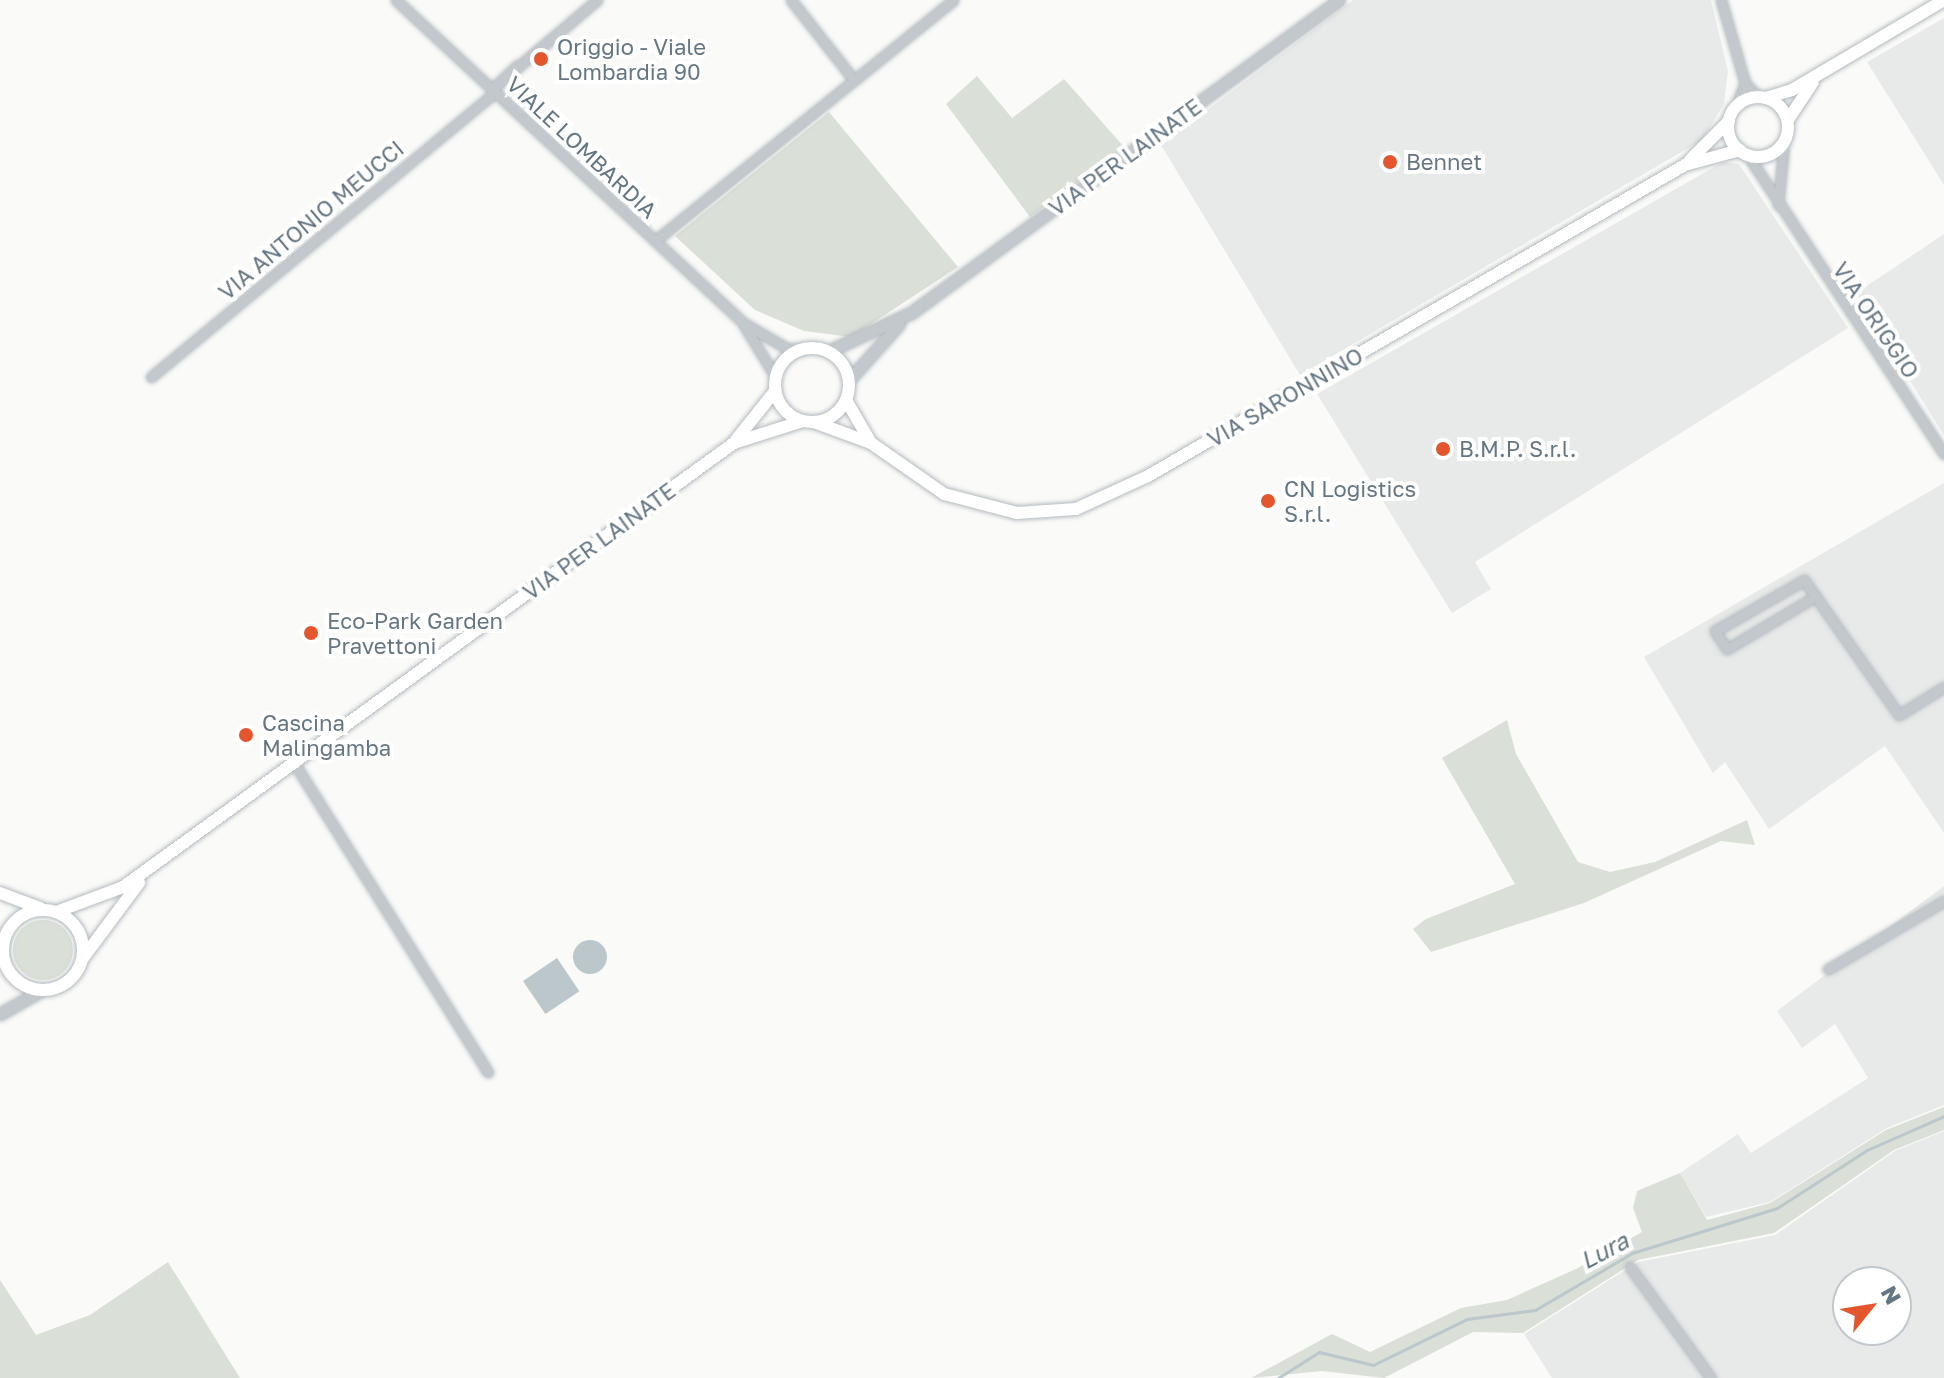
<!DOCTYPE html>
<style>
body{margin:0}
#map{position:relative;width:1944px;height:1378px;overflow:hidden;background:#fafaf8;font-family:"Golos Text",sans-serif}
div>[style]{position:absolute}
.built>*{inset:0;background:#e8e9e9}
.green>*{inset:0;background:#dadfd7}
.round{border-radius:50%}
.water>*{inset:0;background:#bbc7cb;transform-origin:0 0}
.stream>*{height:3px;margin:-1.5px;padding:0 1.5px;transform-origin:1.5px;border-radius:1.5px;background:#bbc7cb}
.roads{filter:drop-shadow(0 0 2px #b3babf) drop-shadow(0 0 2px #b3babf)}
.minor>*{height:9px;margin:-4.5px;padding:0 4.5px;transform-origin:4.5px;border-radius:4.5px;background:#c3c8cc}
.tertiary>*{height:11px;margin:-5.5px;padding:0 5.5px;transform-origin:5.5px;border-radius:5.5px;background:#c3c8cc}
.secondary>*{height:12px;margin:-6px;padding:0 6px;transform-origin:6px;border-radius:6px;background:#fff}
.secondary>.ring{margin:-6px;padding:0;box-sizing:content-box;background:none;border:12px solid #fff;border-radius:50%}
.dots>*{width:22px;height:22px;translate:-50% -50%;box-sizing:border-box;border:4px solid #fff;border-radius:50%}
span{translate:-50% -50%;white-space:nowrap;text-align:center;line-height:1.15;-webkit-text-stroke:8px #fff;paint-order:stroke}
.poi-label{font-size:22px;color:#657683}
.left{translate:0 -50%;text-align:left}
.street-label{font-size:22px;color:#657683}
.water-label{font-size:24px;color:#60757c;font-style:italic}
.north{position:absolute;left:1832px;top:1266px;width:80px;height:80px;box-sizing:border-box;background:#fff;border:2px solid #c1c8cd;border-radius:50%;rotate:60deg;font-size:22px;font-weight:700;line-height:32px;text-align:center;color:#657683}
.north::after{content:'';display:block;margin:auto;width:28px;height:36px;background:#e4572e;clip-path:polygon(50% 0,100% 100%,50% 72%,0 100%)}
</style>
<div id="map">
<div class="built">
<i style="clip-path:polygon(1353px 0,1711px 0,1728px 71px,1724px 104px,1702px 140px,1300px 375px,1161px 145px)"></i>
<i style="clip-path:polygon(1944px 18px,1944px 185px,1867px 62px)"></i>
<i style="clip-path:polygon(1723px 162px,1739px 164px,1848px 328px,1475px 562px,1491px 589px,1452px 613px,1317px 394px)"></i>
<i style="clip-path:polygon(1944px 234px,1944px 435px,1855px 294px)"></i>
<i style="clip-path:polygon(1944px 483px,1944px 833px,1885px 746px,1769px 829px,1725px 762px,1713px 773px,1644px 657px)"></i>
<i style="clip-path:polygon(1944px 886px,1944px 1105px,1887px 1128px,1770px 1202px,1706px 1217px,1680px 1173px,1738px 1134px,1751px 1153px,1868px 1078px,1835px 1024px,1802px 1048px,1777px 1011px)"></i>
<i style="clip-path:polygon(evenodd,1944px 1131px,1944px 1378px,1552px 1378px,1524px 1334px,1638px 1262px,1775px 1235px,1895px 1151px,1944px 1131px,1848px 1282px,1896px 1282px,1896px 1330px,1848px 1330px,1848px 1282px)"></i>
</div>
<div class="green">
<i style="clip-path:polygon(977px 76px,1012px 118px,1064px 79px,1125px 148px,1030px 217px,946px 104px)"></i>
<i style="clip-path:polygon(829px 112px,958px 267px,851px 337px,804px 331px,755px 310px,675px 236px)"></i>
<i style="clip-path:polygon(1507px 720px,1516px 754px,1578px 862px,1610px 872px,1655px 862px,1747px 820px,1755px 845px,1721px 841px,1584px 903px,1431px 952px,1413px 929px,1426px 919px,1515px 884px,1442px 758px)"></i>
<i class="round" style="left:13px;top:920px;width:60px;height:60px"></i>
<i style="clip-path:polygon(1944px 1107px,1944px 1130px,1894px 1150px,1774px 1233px,1638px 1260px,1523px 1333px,1473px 1332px,1384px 1378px,1322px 1371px,1251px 1378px,1332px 1334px,1370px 1352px,1461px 1308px,1507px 1300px,1576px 1269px,1642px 1232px,1633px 1208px,1637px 1191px,1680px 1173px,1707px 1220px,1737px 1212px,1770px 1203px,1886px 1130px)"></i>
<i style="clip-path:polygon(168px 1262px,240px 1378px,0 1378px,0 1280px,36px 1335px,90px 1315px)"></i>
</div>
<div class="water">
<i class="round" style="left:573px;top:940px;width:34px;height:34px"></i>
<i style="left:557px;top:958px;width:40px;height:41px;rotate:56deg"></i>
</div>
<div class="stream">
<i style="left:1278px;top:1378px;width:49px;rotate:-32.4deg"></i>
<i style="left:1319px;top:1352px;width:56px;rotate:13.5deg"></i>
<i style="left:1373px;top:1365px;width:105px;rotate:-26.1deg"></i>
<i style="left:1467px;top:1319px;width:69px;rotate:-7.5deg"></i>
<i style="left:1535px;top:1310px;width:113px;rotate:-30.4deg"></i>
<i style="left:1632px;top:1253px;width:152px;rotate:-17.2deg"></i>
<i style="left:1777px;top:1208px;width:107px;rotate:-32.8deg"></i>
<i style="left:1867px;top:1150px;width:84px;rotate:-23.8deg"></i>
</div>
<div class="roads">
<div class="minor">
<i style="left:396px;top:0;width:473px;rotate:42.9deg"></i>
<i style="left:742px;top:322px;width:63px;rotate:58.6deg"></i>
<i style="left:791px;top:0;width:102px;rotate:51.8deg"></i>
<i style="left:1721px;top:0;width:86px;rotate:73.9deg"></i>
<i style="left:1745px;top:83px;width:19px;rotate:47deg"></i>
<i style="left:492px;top:89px;width:138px;rotate:-40.3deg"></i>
<i style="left:492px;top:89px;width:35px;rotate:-43deg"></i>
<i style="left:1735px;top:108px;width:27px;rotate:-68deg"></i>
<i style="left:1747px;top:154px;width:359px;rotate:56.7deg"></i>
<i style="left:1778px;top:205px;width:62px;rotate:-84.5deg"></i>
<i style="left:656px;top:240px;width:382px;rotate:-38.9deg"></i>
<i style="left:745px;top:324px;width:50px;rotate:30.2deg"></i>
<i style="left:788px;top:349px;width:21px;rotate:-5deg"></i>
<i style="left:151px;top:377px;width:447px;rotate:-39.6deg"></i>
<i style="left:1816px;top:596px;width:104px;rotate:149.2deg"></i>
<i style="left:1727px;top:649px;width:22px;rotate:-124deg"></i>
<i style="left:1715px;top:631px;width:103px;rotate:-29.8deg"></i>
<i style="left:1804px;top:580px;width:165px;rotate:54.9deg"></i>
<i style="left:1899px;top:715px;width:53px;rotate:-31.9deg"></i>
<i style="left:294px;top:763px;width:365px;rotate:57.9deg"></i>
<i style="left:1828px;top:969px;width:134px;rotate:-30.4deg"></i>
<i style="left:1630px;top:1267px;width:137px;rotate:53.9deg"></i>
</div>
<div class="tertiary">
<i style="left:829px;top:351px;width:90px;rotate:-24.9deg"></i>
<i style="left:911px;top:313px;width:530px;rotate:-36.18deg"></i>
<i style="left:849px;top:380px;width:75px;rotate:-48.2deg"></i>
<i style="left:0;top:958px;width:6px;rotate:-59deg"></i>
<i style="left:0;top:1014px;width:48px;rotate:-29.7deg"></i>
</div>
<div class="secondary">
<i class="ring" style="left:1728px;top:97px;width:48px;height:48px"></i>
<i style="left:1766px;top:98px;width:27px;rotate:-17deg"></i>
<i style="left:1792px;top:90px;width:177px;rotate:-30.6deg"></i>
<i style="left:1788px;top:120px;width:45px;rotate:-56.7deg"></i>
<i style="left:1690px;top:160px;width:55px;rotate:-45deg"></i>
<i class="ring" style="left:775px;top:348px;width:62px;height:62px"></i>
<i style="left:846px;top:400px;width:50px;rotate:59.8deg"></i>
<i style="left:871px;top:443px;width:89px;rotate:34.9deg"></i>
<i style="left:944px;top:494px;width:75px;rotate:14.6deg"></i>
<i style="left:1017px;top:513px;width:59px;rotate:-3.9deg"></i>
<i style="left:1076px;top:509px;width:79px;rotate:-24.6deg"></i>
<i style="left:1148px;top:476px;width:621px;rotate:-30.08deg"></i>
<i style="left:1685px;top:165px;width:57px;rotate:-15.3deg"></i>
<i style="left:814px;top:422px;width:58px;rotate:20.3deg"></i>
<i style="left:736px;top:440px;width:63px;rotate:-51.5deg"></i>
<i style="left:0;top:893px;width:43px;rotate:20.6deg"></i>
<i class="ring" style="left:3px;top:910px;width:68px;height:68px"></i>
<i style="left:56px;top:912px;width:72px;rotate:-20.5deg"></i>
<i style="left:123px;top:887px;width:755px;rotate:-36.01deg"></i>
<i style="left:734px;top:443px;width:72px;rotate:-17.7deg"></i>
<i style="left:83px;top:958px;width:94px;rotate:-53.3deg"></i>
</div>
</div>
<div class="dots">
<i style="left:541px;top:59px;background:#e4572e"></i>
<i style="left:1390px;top:162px;background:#e4572e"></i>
<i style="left:1443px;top:449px;background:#e4572e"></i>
<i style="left:1268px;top:501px;background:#e4572e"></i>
<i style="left:311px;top:633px;background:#e4572e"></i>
<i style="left:246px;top:735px;background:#e4572e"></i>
</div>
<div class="poi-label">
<span class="left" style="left:557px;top:59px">Origgio - Viale<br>Lombardia 90</span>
<span class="left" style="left:1406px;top:162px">Bennet</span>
<span class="left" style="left:1459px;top:449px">B.M.P. S.r.l.</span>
<span class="left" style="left:1284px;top:501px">CN Logistics<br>S.r.l.</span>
<span class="left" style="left:327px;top:633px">Eco-Park Garden<br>Pravettoni</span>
<span class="left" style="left:262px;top:735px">Cascina<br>Malingamba</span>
</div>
<div class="street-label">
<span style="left:582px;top:147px;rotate:43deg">VIALE LOMBARDIA</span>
<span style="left:1125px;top:157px;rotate:-36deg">VIA PER LAINATE</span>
<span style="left:311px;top:220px;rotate:-40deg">VIA ANTONIO MEUCCI</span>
<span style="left:1876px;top:320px;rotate:56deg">VIA ORIGGIO</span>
<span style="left:1285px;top:397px;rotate:-30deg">VIA SARONNINO</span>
<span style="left:599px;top:541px;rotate:-36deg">VIA PER LAINATE</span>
</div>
<div class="water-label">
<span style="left:1604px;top:1250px;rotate:-28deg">Lura</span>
</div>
<div class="north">N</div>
</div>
